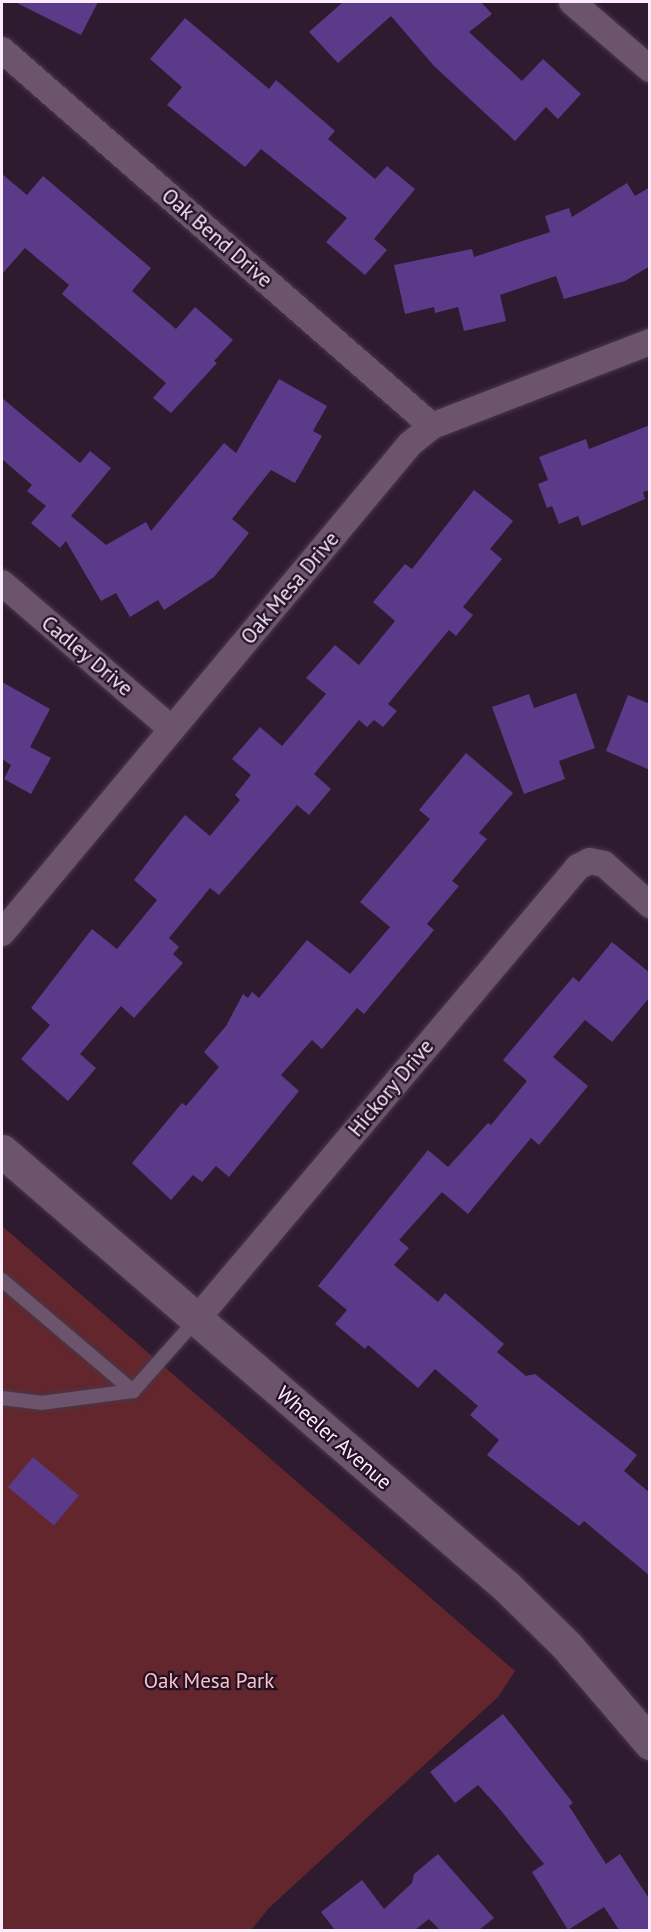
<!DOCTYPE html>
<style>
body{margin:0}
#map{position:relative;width:651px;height:1932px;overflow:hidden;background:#2f1b30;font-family:"PT Sans",sans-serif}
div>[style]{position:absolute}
.green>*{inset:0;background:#63262d}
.building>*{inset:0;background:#5b3a89;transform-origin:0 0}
.roads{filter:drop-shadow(0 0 2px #483849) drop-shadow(0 0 2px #483849)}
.lane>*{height:14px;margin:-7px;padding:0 7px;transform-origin:7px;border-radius:7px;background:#6b546c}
.street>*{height:26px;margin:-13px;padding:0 13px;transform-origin:13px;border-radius:13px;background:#6b546c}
.secondary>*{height:33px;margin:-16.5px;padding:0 16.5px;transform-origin:16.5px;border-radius:16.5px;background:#6b546c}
span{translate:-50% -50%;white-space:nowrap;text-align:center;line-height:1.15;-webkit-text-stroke:4.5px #251126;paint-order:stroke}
.street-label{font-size:21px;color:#faecfa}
.park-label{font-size:21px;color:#f9c2c4}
.frame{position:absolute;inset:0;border:3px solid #faecfa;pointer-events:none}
</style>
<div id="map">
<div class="green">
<i style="clip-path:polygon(2px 1226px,515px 1671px,498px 1697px,269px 1908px,251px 1930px,2px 1930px)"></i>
</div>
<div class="building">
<i style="clip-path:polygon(15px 2px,98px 2px,81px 35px)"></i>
<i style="clip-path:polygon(343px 2px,481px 2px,492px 14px,469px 32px,522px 81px,543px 59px,581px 94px,558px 119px,546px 107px,515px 141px,434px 66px,391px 16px,338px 63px,309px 32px)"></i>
<i style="clip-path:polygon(185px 18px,269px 89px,276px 80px,335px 131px,328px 139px,375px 179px,387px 166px,415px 189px,374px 239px,387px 250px,365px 275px,326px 242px,347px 218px,261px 149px,245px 167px,167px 105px,182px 87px,150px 59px)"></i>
<i style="clip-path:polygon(2px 174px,27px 195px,43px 176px,151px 268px,132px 291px,176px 329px,195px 307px,233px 340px,214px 361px,217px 363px,171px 413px,153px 398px,166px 383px,62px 294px,69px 285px,25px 248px,2px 274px)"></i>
<i style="clip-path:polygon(627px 183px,635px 196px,650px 187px,650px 266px,625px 281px,564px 299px,556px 276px,500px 295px,506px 321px,464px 331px,458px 307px,435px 313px,434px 307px,405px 314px,394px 265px,472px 249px,474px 257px,550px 232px,545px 216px,569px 208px,572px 217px)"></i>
<i style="clip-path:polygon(279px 379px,327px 406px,313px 431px,322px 436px,295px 483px,271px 470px,232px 519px,249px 533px,214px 577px,164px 610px,158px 600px,130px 617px,116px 593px,101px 601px,66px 541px,60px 548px,31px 523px,46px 506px,27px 491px,32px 485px,2px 459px,2px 398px,80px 463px,90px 451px,111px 468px,71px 516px,106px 545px,146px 522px,151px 531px,224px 443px,236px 453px)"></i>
<i style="clip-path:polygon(650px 425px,650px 490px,643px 492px,645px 499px,582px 526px,578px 516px,559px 524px,552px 506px,547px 508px,538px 484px,548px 480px,539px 457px,586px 439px,589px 449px)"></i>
<i style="clip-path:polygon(474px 490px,513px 521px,490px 549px,502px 559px,463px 607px,473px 615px,456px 636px,449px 630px,388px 704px,397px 711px,383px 727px,374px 720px,367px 727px,359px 720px,314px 774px,331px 789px,309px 815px,297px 805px,219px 895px,210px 888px,169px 938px,179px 947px,173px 954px,183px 963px,134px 1018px,121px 1006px,80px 1054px,96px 1068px,68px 1101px,21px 1059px,50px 1025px,31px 1008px,92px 929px,117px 949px,157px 900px,134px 880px,160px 846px,185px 815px,210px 836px,240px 800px,235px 795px,251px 775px,232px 759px,260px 727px,282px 746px,326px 694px,306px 678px,335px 645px,359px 665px,395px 621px,373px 602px,405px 564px,412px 569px)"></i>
<i style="clip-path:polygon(2px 682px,50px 709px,30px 747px,51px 758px,31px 794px,4px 779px,11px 765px,2px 759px)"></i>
<i style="clip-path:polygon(576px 693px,595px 748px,559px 761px,565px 779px,524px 794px,492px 707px,529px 694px,534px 708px)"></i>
<i style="clip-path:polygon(628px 695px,650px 704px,650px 770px,606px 751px)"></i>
<i style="clip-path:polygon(466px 753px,513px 793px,479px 833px,487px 839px,452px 881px,459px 886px,427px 924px,434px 930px,364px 1014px,357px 1008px,322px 1049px,312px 1040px,281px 1075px,299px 1091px,229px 1177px,216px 1166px,202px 1182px,193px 1175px,171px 1200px,132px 1163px,182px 1103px,186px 1106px,219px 1067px,204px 1052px,226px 1026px,243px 994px,248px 998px,252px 992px,259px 998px,307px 940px,350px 974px,390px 927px,360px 902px,430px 819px,419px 810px)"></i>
<i style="clip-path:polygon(612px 942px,650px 973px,650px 997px,612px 1042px,585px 1020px,553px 1057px,588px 1086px,539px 1145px,531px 1138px,468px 1214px,442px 1192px,399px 1240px,409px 1248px,394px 1265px,438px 1302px,445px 1293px,504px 1344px,497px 1352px,526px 1376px,535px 1374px,637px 1455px,624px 1471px,650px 1493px,650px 1576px,584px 1521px,579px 1526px,487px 1455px,499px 1440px,470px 1415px,478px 1406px,435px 1369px,418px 1388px,368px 1345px,365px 1349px,335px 1324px,347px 1310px,318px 1286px,428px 1150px,448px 1167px,488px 1123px,491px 1125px,527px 1081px,503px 1060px,573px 977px,579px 982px)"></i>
<i style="left:33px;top:1457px;width:60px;height:39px;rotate:40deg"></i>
<i style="clip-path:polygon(503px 1714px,573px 1803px,569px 1806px,606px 1864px,620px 1854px,650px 1900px,650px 1930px,619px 1930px,604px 1907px,568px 1930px,532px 1872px,544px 1864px,498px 1807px,478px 1785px,455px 1803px,430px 1772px)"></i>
<i style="clip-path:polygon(438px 1854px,494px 1918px,479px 1930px,440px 1930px,429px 1919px,415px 1930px,335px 1930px,321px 1912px,362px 1880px,384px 1909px,412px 1883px,414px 1874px)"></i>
</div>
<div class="roads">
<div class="lane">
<i style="left:2px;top:1280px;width:172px;rotate:40.3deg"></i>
<i style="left:2px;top:1398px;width:39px;rotate:7deg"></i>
<i style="left:41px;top:1403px;width:93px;rotate:-7.4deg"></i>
<i style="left:133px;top:1391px;width:95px;rotate:-48.4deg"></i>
</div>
<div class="street">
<i style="left:572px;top:2px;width:103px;rotate:40.7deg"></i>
<i style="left:2px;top:50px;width:571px;rotate:41.17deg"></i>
<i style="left:2px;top:583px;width:224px;rotate:40.7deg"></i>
<i style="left:2px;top:933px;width:637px;rotate:-50.16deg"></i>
<i style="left:410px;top:444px;width:28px;rotate:-39deg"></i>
<i style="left:432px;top:426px;width:234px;rotate:-21.1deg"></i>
<i style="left:196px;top:1320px;width:593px;rotate:-49.86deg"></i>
<i style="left:578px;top:867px;width:13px;rotate:-27deg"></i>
<i style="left:590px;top:861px;width:14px;rotate:12deg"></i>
<i style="left:604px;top:864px;width:62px;rotate:41.7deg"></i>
</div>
<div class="secondary">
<i style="left:2px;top:1151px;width:666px;rotate:40.8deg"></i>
<i style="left:506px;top:1586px;width:86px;rotate:44.5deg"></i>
<i style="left:567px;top:1646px;width:128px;rotate:49.4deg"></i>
</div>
</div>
<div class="street-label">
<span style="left:217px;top:238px;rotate:41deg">Oak Bend Drive</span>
<span style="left:290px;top:588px;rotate:-50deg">Oak Mesa Drive</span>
<span style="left:87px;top:656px;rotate:40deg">Cadley Drive</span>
<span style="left:391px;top:1088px;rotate:-50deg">Hickory Drive</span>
<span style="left:334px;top:1438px;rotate:41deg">Wheeler Avenue</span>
</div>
<div class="park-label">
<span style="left:209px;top:1681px">Oak Mesa Park</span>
</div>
<div class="frame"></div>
</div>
